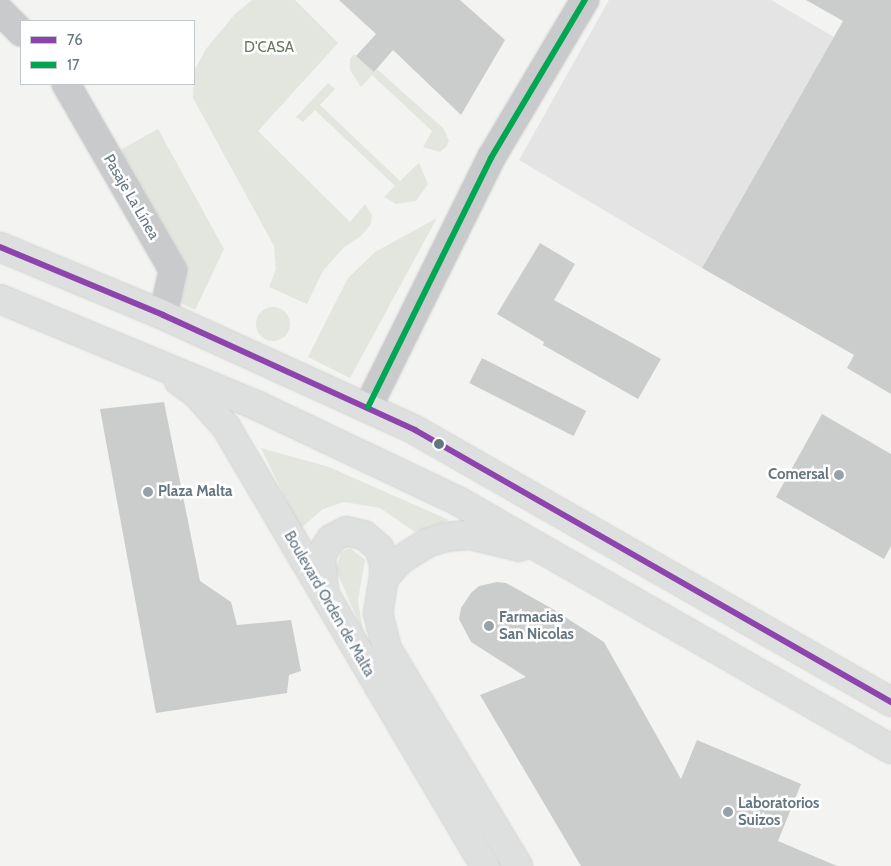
<!DOCTYPE html>
<meta charset="utf-8">
<style>
body{margin:0}
#map{position:relative;width:891px;height:866px;overflow:hidden;background:#f3f3f1;font-family:Cabin,sans-serif}
div>[style]{position:absolute}
.built>*{inset:0;background:#e3e4e3}
.green>*{inset:0;background:#e2e6df}
.round{border-radius:50%}
.building>*{inset:0;background:#cbcccc;transform-origin:0 0}
.roads{filter:drop-shadow(0 0 1px #d0d1d1) drop-shadow(0 0 1px #d0d1d1)}
.minor>*{height:28px;margin:-14px;padding:0 14px;transform-origin:14px;border-radius:14px;background:#c8cacb}
.highway>*{height:28px;margin:-14px;padding:0 14px;transform-origin:14px;border-radius:14px;background:#dedfdf}
.bus-1>*{height:6px;margin:-3px;padding:0 3px;transform-origin:3px;border-radius:3px;background:#8e44ad}
.bus-2>*{height:6px;margin:-3px;padding:0 3px;transform-origin:3px;border-radius:3px;background:#00a651}
.dots>*{width:14px;height:14px;translate:-50% -50%;box-sizing:border-box;border:2px solid #fff;border-radius:50%}
span{translate:-50% -50%;white-space:nowrap;text-align:center;line-height:1.15;-webkit-text-stroke:5px #fff;paint-order:stroke}
.park-label{font-size:15px;color:#687862}
.street-label{font-size:15px;color:#647680}
.poi-label{font-size:15px;color:#647680;font-weight:700}
.right{translate:-100% -50%;text-align:right}
.left{translate:0 -50%;text-align:left}
.legend{position:absolute;left:20px;top:20px;width:175px;height:65px;box-sizing:border-box;background:#fff;border:1px solid #c1c8cc;margin:0;padding:6px 9px;list-style:none;font-size:15px;color:#647680}
.legend li{display:flex;align-items:center;gap:10px;height:25px}
.legend b{width:25px;border:1px solid #c1c8cc}
</style>
<div id="map">
<div class="built">
<i style="clip-path:polygon(609px 0,771px 0,834px 37px,702px 268px,519px 160px)"></i>
</div>
<div class="green">
<i style="clip-path:polygon(252px 0,295px 0,338px 43px,258px 131px,350px 222px,365px 204px,372px 215px,371px 224px,361px 236px,344px 247px,323px 271px,307px 304px,269px 287px,276px 269px,274px 246px,193px 98px,194px 71px,206px 49px,235px 14px)"></i>
<i style="clip-path:polygon(354px 54px,374px 72px,377px 69px,444px 129px,449px 141px,446px 147px,440px 152px,423px 147px,432px 131px,372px 75px,361px 87px,350px 70px,350px 59px)"></i>
<i style="clip-path:polygon(328px 83px,335px 89px,320px 105px,400px 181px,419px 163px,428px 184px,416px 201px,396px 204px,384px 197px,395px 186px,315px 110px,303px 122px,296px 117px)"></i>
<i style="clip-path:polygon(158px 129px,224px 249px,195px 310px,169px 297px,111px 155px)"></i>
<i style="clip-path:polygon(437px 218px,350px 378px,308px 357px,348px 278px,375px 252px)"></i>
<i class="round" style="left:256px;top:307px;width:34px;height:34px"></i>
<i style="clip-path:polygon(261px 448px,329px 467px,449px 520px,415px 532px,380px 508px,344px 502px,323px 509px,300px 529px)"></i>
<i style="clip-path:polygon(350px 548px,365px 560px,358px 600px,363px 632px,336px 570px,341px 552px)"></i>
</div>
<div class="building">
<i style="clip-path:polygon(339px 0,460px 0,505px 40px,461px 115px,393px 50px,374px 72px,356px 56px,376px 34px)"></i>
<i style="clip-path:polygon(806px 0,891px 0,891px 394px,847px 368px,854px 355px,702px 268px,843px 21px)"></i>
<i style="clip-path:polygon(540px 243px,575px 264px,554px 300px,661px 359px,638px 399px,543px 345px,544px 342px,497px 314px)"></i>
<i style="left:482px;top:358px;width:117px;height:28px;rotate:27deg"></i>
<i style="clip-path:polygon(164px 402px,200px 581px,231px 602px,237px 625px,291px 620px,301px 671px,289px 675px,287px 693px,156px 713px,100px 409px)"></i>
<i style="clip-path:polygon(822px 414px,891px 454px,891px 546px,884px 559px,776px 497px)"></i>
<i style="clip-path:polygon(497px 582px,506px 583px,551px 608px,604px 642px,681px 779px,697px 740px,801px 784px,778px 841px,837px 866px,581px 866px,480px 695px,526px 677px,471px 642px,459px 619px,461px 608px,471px 593px,479px 586px)"></i>
</div>
<div class="roads">
<div class="minor">
<i style="left:0;top:11px;width:30px;rotate:45deg"></i>
<i style="left:66px;top:84px;width:215px;rotate:60.1deg"></i>
<i style="left:173px;top:270px;width:46px;rotate:102.5deg"></i>
<i style="left:368px;top:407px;width:278px;rotate:-63.7deg"></i>
<i style="left:491px;top:158px;width:184px;rotate:-59.3deg"></i>
</div>
<div class="highway">
<i style="left:0;top:247px;width:177px;rotate:22.6deg"></i>
<i style="left:163px;top:315px;width:277px;rotate:24.5deg"></i>
<i style="left:415px;top:430px;width:548px;rotate:29.74deg"></i>
<i style="left:0;top:299px;width:277px;rotate:22.5deg"></i>
<i style="left:256px;top:405px;width:224px;rotate:25.4deg"></i>
<i style="left:458px;top:501px;width:499px;rotate:29.8deg"></i>
<i style="left:179px;top:381px;width:22px;rotate:36deg"></i>
<i style="left:197px;top:394px;width:44px;rotate:48.7deg"></i>
<i style="left:226px;top:427px;width:510px;rotate:59.46deg"></i>
<i style="left:324px;top:590px;width:35px;rotate:-95deg"></i>
<i style="left:321px;top:555px;width:19px;rotate:-58deg"></i>
<i style="left:331px;top:539px;width:17px;rotate:-28deg"></i>
<i style="left:346px;top:531px;width:18px;rotate:13deg"></i>
<i style="left:364px;top:535px;width:20px;rotate:41deg"></i>
<i style="left:379px;top:548px;width:16px;rotate:72deg"></i>
<i style="left:384px;top:563px;width:15px;rotate:90deg"></i>
<i style="left:518px;top:866px;width:253px;rotate:-121.1deg"></i>
<i style="left:387px;top:649px;width:36px;rotate:-104deg"></i>
<i style="left:378px;top:614px;width:36px;rotate:-81deg"></i>
<i style="left:384px;top:578px;width:24px;rotate:-48deg"></i>
<i style="left:400px;top:560px;width:32px;rotate:-32deg"></i>
<i style="left:427px;top:543px;width:19px;rotate:-18deg"></i>
<i style="left:445px;top:537px;width:25px;rotate:-5deg"></i>
<i style="left:470px;top:535px;width:51px;rotate:13.5deg"></i>
</div>
</div>
<div class="bus-1">
<i style="left:0;top:247px;width:177px;rotate:22.6deg"></i>
<i style="left:163px;top:315px;width:277px;rotate:24.5deg"></i>
<i style="left:415px;top:430px;width:548px;rotate:29.74deg"></i>
</div>
<div class="bus-2">
<i style="left:368px;top:407px;width:278px;rotate:-63.7deg"></i>
<i style="left:491px;top:158px;width:184px;rotate:-59.3deg"></i>
</div>
<div class="dots">
<i style="left:439px;top:444px;background:#647680"></i>
<i style="left:839px;top:475px;background:#96a2a8"></i>
<i style="left:148px;top:492px;background:#96a2a8"></i>
<i style="left:489px;top:626px;background:#96a2a8"></i>
<i style="left:728px;top:812px;background:#96a2a8"></i>
</div>
<div class="park-label">
<span style="left:269px;top:48px">D'CASA</span>
</div>
<div class="street-label">
<span style="left:131px;top:197px;rotate:60deg">Pasaje La Línea</span>
<span style="left:329px;top:604px;rotate:60deg">Boulevard Orden de Malta</span>
</div>
<div class="poi-label">
<span class="right" style="left:829px;top:475px">Comersal</span>
<span class="left" style="left:158px;top:492px">Plaza Malta</span>
<span class="left" style="left:499px;top:626px">Farmacias<br>San Nicolas</span>
<span class="left" style="left:738px;top:812px">Laboratorios<br>Suizos</span>
</div>
<ul class="legend">
<li><b style="height:6px;background:#8e44ad"></b>76</li>
<li><b style="height:6px;background:#00a651"></b>17</li>
</ul>
</div>
